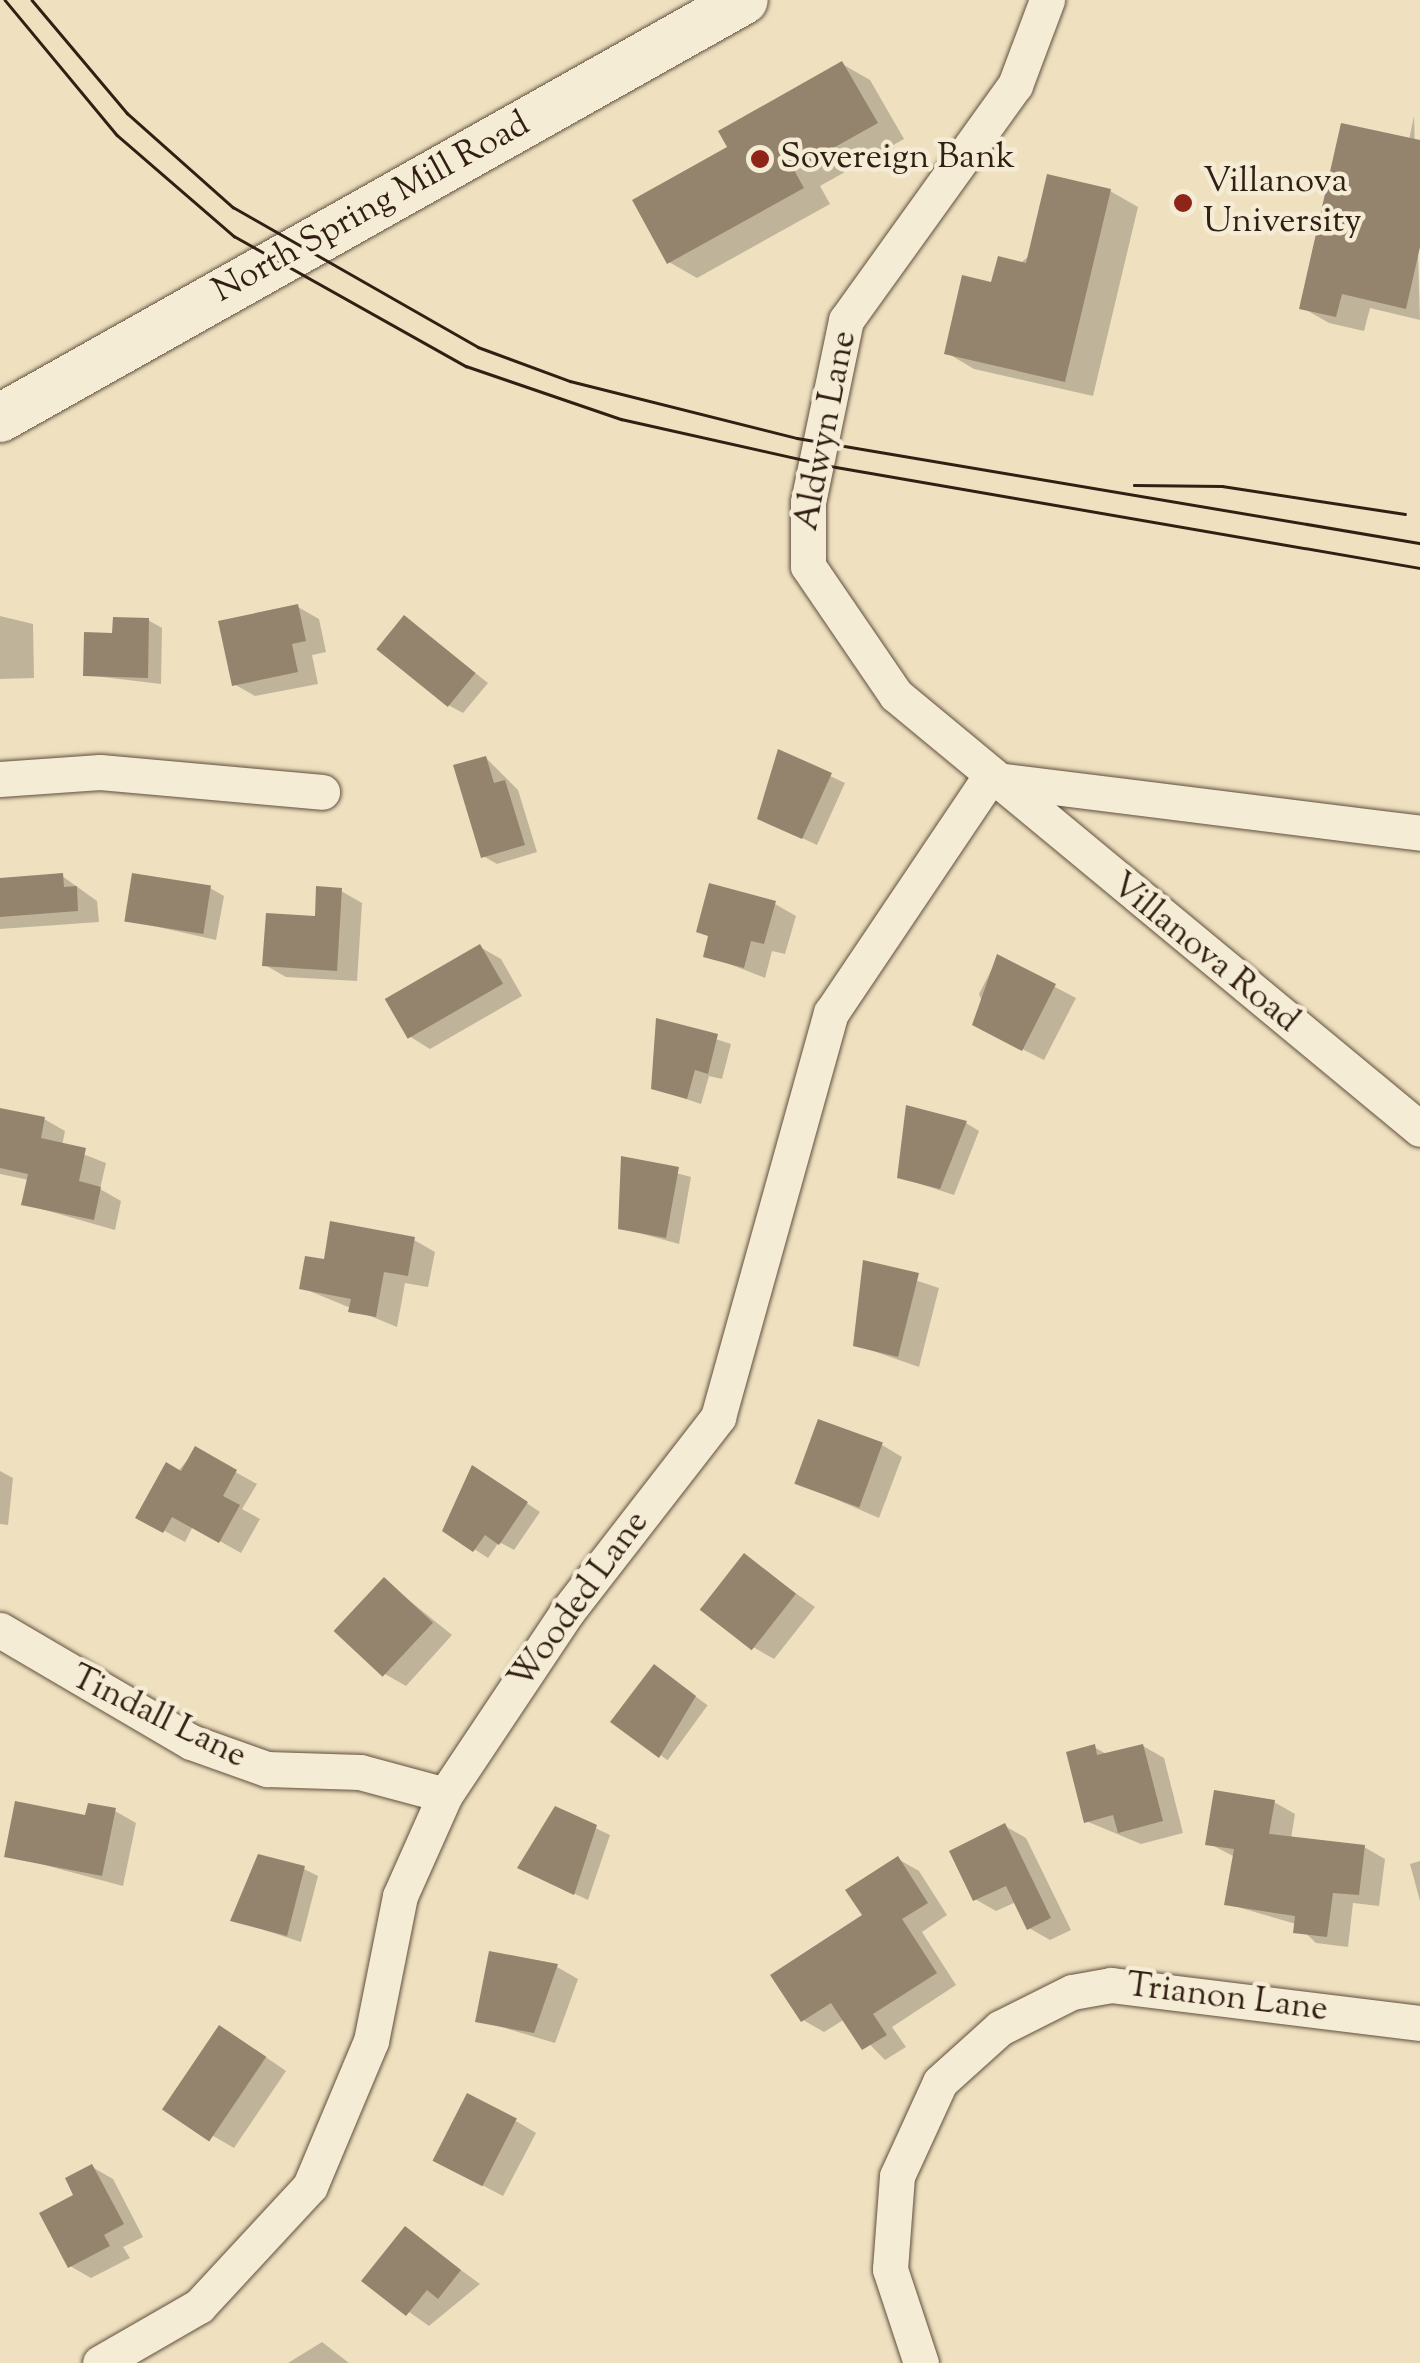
<!DOCTYPE html>
<style>
body{margin:0}
#map{position:relative;width:1420px;height:2363px;overflow:hidden;background:#efe1c0;font-family:"Sorts Mill Goudy",serif}
div>[style]{position:absolute}
.shadow>*{inset:0;background:#0003;transform-origin:0 0}
.building>*{inset:0;background:#94846d;transform-origin:0 0}
.roads{filter:drop-shadow(0 0 2px #61503e) drop-shadow(0 0 2px #61503e)}
.street>*{height:35px;margin:-17.5px;padding:0 17.5px;transform-origin:17.5px;border-radius:17.5px;background:#f5ecd6}
.secondary>*{height:48px;margin:-24px;padding:0 24px;transform-origin:24px;border-radius:24px;background:#f5ecd6}
.tram>*{height:2.5px;margin:-1.25px;padding:0 1.25px;transform-origin:1.25px;border-radius:1.25px;background:#321f13}
.dots>*{width:28px;height:28px;translate:-50% -50%;box-sizing:border-box;border:5px solid #f5ecd6;border-radius:50%}
span{translate:-50% -50%;white-space:nowrap;text-align:center;line-height:1.15;-webkit-text-stroke:9px #f5ecd6;paint-order:stroke}
.poi-label{font-size:35px;color:#321f13}
.left{translate:0 -50%;text-align:left}
.street-label{font-size:35px;color:#321f13}
</style>
<div id="map">
<div class="shadow">
<i style="clip-path:polygon(842px 64px,870px 80px,904px 139px,820px 186px,830px 204px,697px 278px,669px 262px,730px 148px)"></i>
<i style="clip-path:polygon(1414px 116px,1420px 320px,1370px 308px,1364px 331px,1329px 323px,1301px 307px,1409px 140px)"></i>
<i style="clip-path:polygon(1110px 191px,1138px 207px,1093px 396px,974px 369px,947px 353px,993px 285px)"></i>
<i style="clip-path:polygon(298px 607px,319px 619px,326px 652px,312px 655px,318px 684px,255px 696px,234px 684px)"></i>
<i style="clip-path:polygon(0 616px,33px 624px,34px 678px,0 679px)"></i>
<i style="clip-path:polygon(405px 618px,488px 683px,463px 713px,450px 706px)"></i>
<i style="clip-path:polygon(148px 620px,162px 628px,161px 684px,86px 675px)"></i>
<i style="clip-path:polygon(779px 752px,845px 783px,817px 845px,774px 825px)"></i>
<i style="clip-path:polygon(486px 758px,518px 790px,537px 852px,497px 864px,483px 856px)"></i>
<i style="clip-path:polygon(62px 876px,97px 901px,99px 922px,0 929px,0 880px)"></i>
<i style="clip-path:polygon(210px 888px,224px 896px,216px 940px,127px 920px)"></i>
<i style="clip-path:polygon(341px 891px,362px 903px,357px 981px,286px 977px,265px 965px)"></i>
<i style="clip-path:polygon(775px 904px,796px 916px,785px 954px,772px 951px,765px 978px,706px 955px)"></i>
<i style="clip-path:polygon(480px 947px,501px 959px,522px 996px,430px 1049px,409px 1036px)"></i>
<i style="clip-path:polygon(998px 957px,1076px 998px,1044px 1060px,996px 1036px,979px 994px)"></i>
<i style="clip-path:polygon(659px 1021px,731px 1044px,722px 1079px,709px 1076px,701px 1104px,653px 1088px)"></i>
<i style="clip-path:polygon(0 1110px,44px 1119px,65px 1131px,62px 1146px,106px 1163px,100px 1189px,121px 1201px,115px 1230px,24px 1204px,29px 1180px,0 1174px)"></i>
<i style="clip-path:polygon(966px 1123px,979px 1131px,954px 1195px,899px 1177px)"></i>
<i style="clip-path:polygon(623px 1159px,691px 1177px,679px 1244px,621px 1228px)"></i>
<i style="clip-path:polygon(414px 1240px,435px 1252px,428px 1287px,405px 1283px,397px 1327px,302px 1288px,326px 1262px)"></i>
<i style="clip-path:polygon(864px 1263px,939px 1288px,919px 1367px,856px 1345px)"></i>
<i style="clip-path:polygon(882px 1445px,902px 1457px,879px 1518px,796px 1482px)"></i>
<i style="clip-path:polygon(196px 1450px,257px 1484px,242px 1509px,260px 1519px,241px 1553px,193px 1526px,185px 1542px,139px 1517px)"></i>
<i style="clip-path:polygon(0 1471px,13px 1478px,8px 1525px,0 1524px)"></i>
<i style="clip-path:polygon(486px 1476px,540px 1512px,514px 1550px,499px 1542px,488px 1558px,445px 1530px)"></i>
<i style="clip-path:polygon(744px 1556px,815px 1607px,774px 1659px,753px 1647px)"></i>
<i style="clip-path:polygon(384px 1580px,452px 1635px,406px 1686px,385px 1674px)"></i>
<i style="left:655px;top:1667px;width:65px;height:68px;rotate:36deg"></i>
<i style="clip-path:polygon(1143px 1746px,1164px 1758px,1183px 1833px,1141px 1844px,1086px 1821px,1094px 1747px,1108px 1755px)"></i>
<i style="clip-path:polygon(1274px 1802px,1295px 1814px,1291px 1839px,1364px 1847px,1385px 1859px,1379px 1906px,1353px 1903px,1348px 1947px,1316px 1943px,1296px 1924px,1227px 1904px,1235px 1857px,1208px 1843px)"></i>
<i style="clip-path:polygon(556px 1809px,610px 1835px,588px 1900px,534px 1875px)"></i>
<i style="clip-path:polygon(115px 1811px,136px 1823px,123px 1886px,7px 1855px)"></i>
<i style="clip-path:polygon(1005px 1826px,1026px 1838px,1071px 1930px,1050px 1940px,1029px 1928px,1016px 1902px,996px 1911px,975px 1899px)"></i>
<i style="clip-path:polygon(898px 1859px,919px 1871px,947px 1915px,922px 1932px,956px 1985px,892px 2027px,906px 2047px,885px 2060px,845px 2019px,824px 2032px,803px 2020px)"></i>
<i style="clip-path:polygon(1420px 1861px,1420px 1901px,1410px 1864px)"></i>
<i style="clip-path:polygon(304px 1869px,318px 1876px,301px 1942px,233px 1920px)"></i>
<i style="clip-path:polygon(557px 1967px,578px 1979px,555px 2043px,478px 2020px)"></i>
<i style="clip-path:polygon(241px 2040px,286px 2071px,234px 2148px,165px 2108px)"></i>
<i style="clip-path:polygon(516px 2121px,536px 2133px,503px 2196px,455px 2171px)"></i>
<i style="clip-path:polygon(92px 2167px,113px 2179px,143px 2237px,123px 2247px,130px 2258px,91px 2278px,70px 2266px,77px 2196px)"></i>
<i style="clip-path:polygon(405px 2229px,480px 2284px,429px 2326px,365px 2281px)"></i>
<i style="clip-path:polygon(322px 2342px,349px 2363px,288px 2363px)"></i>
</div>
<div class="building">
<i style="clip-path:polygon(842px 61px,878px 123px,794px 170px,804px 188px,667px 264px,632px 200px,727px 147px,718px 131px)"></i>
<i style="clip-path:polygon(1341px 123px,1420px 140px,1420px 247px,1406px 309px,1342px 294px,1336px 317px,1299px 309px)"></i>
<i style="clip-path:polygon(1047px 174px,1111px 189px,1065px 382px,944px 354px,962px 275px,991px 282px,998px 256px,1026px 263px)"></i>
<i style="clip-path:polygon(298px 604px,306px 641px,292px 644px,298px 672px,232px 686px,218px 621px)"></i>
<i style="left:404px;top:615px;width:92px;height:44px;rotate:39deg"></i>
<i style="clip-path:polygon(113px 617px,149px 618px,148px 678px,83px 676px,84px 632px,112px 633px)"></i>
<i style="clip-path:polygon(778px 749px,832px 773px,802px 839px,757px 819px)"></i>
<i style="clip-path:polygon(486px 756px,494px 783px,505px 780px,525px 845px,481px 858px,453px 765px)"></i>
<i style="clip-path:polygon(63px 873px,64px 887px,77px 886px,78px 911px,0 917px,0 878px)"></i>
<i style="left:132px;top:873px;width:80px;height:49px;rotate:9deg"></i>
<i style="clip-path:polygon(709px 883px,776px 901px,764px 944px,751px 941px,744px 968px,703px 957px,708px 936px,696px 932px)"></i>
<i style="clip-path:polygon(316px 886px,342px 888px,337px 971px,262px 966px,266px 913px,315px 916px)"></i>
<i style="left:480px;top:944px;width:46px;height:110px;rotate:60deg"></i>
<i style="clip-path:polygon(997px 954px,1056px 984px,1022px 1051px,972px 1025px)"></i>
<i style="clip-path:polygon(656px 1018px,718px 1034px,708px 1074px,695px 1070px,687px 1099px,651px 1089px)"></i>
<i style="clip-path:polygon(906px 1105px,967px 1121px,940px 1189px,897px 1178px)"></i>
<i style="clip-path:polygon(0 1108px,45px 1117px,41px 1138px,86px 1148px,79px 1181px,101px 1187px,94px 1220px,21px 1205px,28px 1174px,0 1168px)"></i>
<i style="clip-path:polygon(621px 1156px,679px 1167px,666px 1238px,618px 1229px)"></i>
<i style="clip-path:polygon(330px 1221px,415px 1237px,408px 1276px,384px 1272px,376px 1317px,348px 1312px,351px 1299px,299px 1289px,305px 1256px,324px 1259px)"></i>
<i style="clip-path:polygon(863px 1260px,919px 1273px,898px 1357px,853px 1346px)"></i>
<i style="left:818px;top:1419px;width:69px;height:69px;rotate:20deg"></i>
<i style="clip-path:polygon(195px 1446px,237px 1470px,223px 1496px,240px 1505px,219px 1543px,172px 1517px,163px 1533px,135px 1518px,166px 1462px,181px 1471px)"></i>
<i style="clip-path:polygon(472px 1465px,528px 1502px,499px 1545px,485px 1535px,473px 1552px,442px 1531px)"></i>
<i style="left:744px;top:1553px;width:66px;height:72px;rotate:38deg"></i>
<i style="left:384px;top:1577px;width:67px;height:74px;rotate:43deg"></i>
<i style="clip-path:polygon(654px 1664px,696px 1696px,659px 1758px,610px 1722px)"></i>
<i style="clip-path:polygon(1095px 1744px,1097px 1755px,1143px 1744px,1163px 1821px,1118px 1833px,1113px 1815px,1084px 1823px,1066px 1752px)"></i>
<i style="clip-path:polygon(1214px 1790px,1275px 1800px,1269px 1834px,1365px 1845px,1359px 1895px,1333px 1893px,1327px 1937px,1293px 1933px,1295px 1916px,1224px 1905px,1234px 1849px,1205px 1845px)"></i>
<i style="clip-path:polygon(15px 1801px,85px 1815px,88px 1803px,116px 1808px,102px 1876px,4px 1857px)"></i>
<i style="clip-path:polygon(555px 1806px,597px 1825px,574px 1895px,517px 1868px)"></i>
<i style="clip-path:polygon(1005px 1823px,1051px 1918px,1027px 1930px,1006px 1886px,973px 1901px,949px 1851px)"></i>
<i style="clip-path:polygon(258px 1854px,305px 1866px,287px 1936px,230px 1921px)"></i>
<i style="clip-path:polygon(898px 1856px,928px 1903px,902px 1919px,937px 1973px,873px 2014px,887px 2035px,862px 2050px,831px 2003px,801px 2022px,770px 1975px,862px 1915px,845px 1890px)"></i>
<i style="clip-path:polygon(489px 1951px,558px 1964px,534px 2033px,475px 2022px)"></i>
<i style="left:219px;top:2025px;width:57px;height:102px;rotate:34deg"></i>
<i style="left:467px;top:2093px;width:56px;height:76px;rotate:27deg"></i>
<i style="clip-path:polygon(92px 2164px,124px 2224px,104px 2235px,110px 2246px,68px 2268px,39px 2213px,73px 2195px,65px 2178px)"></i>
<i style="clip-path:polygon(405px 2226px,461px 2270px,438px 2299px,427px 2290px,406px 2316px,361px 2281px)"></i>
</div>
<div class="roads">
<div class="street">
<i style="left:1047px;top:0;width:91px;rotate:110.6deg"></i>
<i style="left:1015px;top:85px;width:289px;rotate:125.7deg"></i>
<i style="left:846px;top:320px;width:186px;rotate:101.8deg"></i>
<i style="left:808px;top:502px;width:64px;rotate:90deg"></i>
<i style="left:808px;top:566px;width:156px;rotate:55.7deg"></i>
<i style="left:896px;top:695px;width:680px;rotate:39.63deg"></i>
<i style="left:0;top:779px;width:100px;rotate:-4deg"></i>
<i style="left:100px;top:772px;width:223px;rotate:5.1deg"></i>
<i style="left:989px;top:779px;width:434px;rotate:7.1deg"></i>
<i style="left:0;top:1630px;width:221px;rotate:30.4deg"></i>
<i style="left:191px;top:1742px;width:81px;rotate:19.6deg"></i>
<i style="left:267px;top:1769px;width:93px;rotate:1.8deg"></i>
<i style="left:360px;top:1772px;width:88px;rotate:15.1deg"></i>
<i style="left:100px;top:2363px;width:114px;rotate:-29.9deg"></i>
<i style="left:199px;top:2306px;width:163px;rotate:-47.2deg"></i>
<i style="left:310px;top:2186px;width:157px;rotate:-67.2deg"></i>
<i style="left:371px;top:2041px;width:148px;rotate:-78.7deg"></i>
<i style="left:400px;top:1896px;width:111px;rotate:-66deg"></i>
<i style="left:445px;top:1795px;width:220px;rotate:-56.3deg"></i>
<i style="left:567px;top:1612px;width:247px;rotate:-52.2deg"></i>
<i style="left:718px;top:1417px;width:420px;rotate:-74.4deg"></i>
<i style="left:831px;top:1013px;width:282px;rotate:-56.1deg"></i>
<i style="left:921px;top:2363px;width:99px;rotate:-108.3deg"></i>
<i style="left:890px;top:2269px;width:93px;rotate:-85.7deg"></i>
<i style="left:897px;top:2176px;width:103px;rotate:-65.4deg"></i>
<i style="left:940px;top:2082px;width:81px;rotate:-42deg"></i>
<i style="left:1000px;top:2028px;width:80px;rotate:-26.6deg"></i>
<i style="left:1072px;top:1992px;width:40px;rotate:-10deg"></i>
<i style="left:1111px;top:1985px;width:311px;rotate:7deg"></i>
</div>
<div class="secondary">
<i style="left:0;top:418px;width:853px;rotate:-29.33deg"></i>
</div>
</div>
<div class="tram">
<i style="left:5px;top:0;width:175px;rotate:50.3deg"></i>
<i style="left:117px;top:135px;width:155px;rotate:40.8deg"></i>
<i style="left:234px;top:236px;width:266px;rotate:29.3deg"></i>
<i style="left:466px;top:366px;width:164px;rotate:18.9deg"></i>
<i style="left:621px;top:419px;width:220px;rotate:12.6deg"></i>
<i style="left:836px;top:467px;width:593px;rotate:9.81deg"></i>
<i style="left:32px;top:0;width:148px;rotate:49.9deg"></i>
<i style="left:127px;top:113px;width:142px;rotate:41.6deg"></i>
<i style="left:233px;top:207px;width:282px;rotate:29.7deg"></i>
<i style="left:478px;top:347px;width:98px;rotate:20.3deg"></i>
<i style="left:570px;top:381px;width:234px;rotate:14.1deg"></i>
<i style="left:797px;top:438px;width:632px;rotate:9.57deg"></i>
<i style="left:1134px;top:485px;width:88px;rotate:0.7deg"></i>
<i style="left:1222px;top:486px;width:185px;rotate:8.7deg"></i>
</div>
<div class="dots">
<i style="left:760px;top:159px;background:#8f2418"></i>
<i style="left:1183px;top:203px;background:#8f2418"></i>
</div>
<div class="poi-label">
<span class="left" style="left:780px;top:159px">Sovereign Bank</span>
<span class="left" style="left:1203px;top:203px">Villanova<br>University</span>
</div>
<div class="street-label">
<span style="left:372px;top:209px;rotate:-29deg">North Spring Mill Road</span>
<span style="left:827px;top:431px;rotate:-79deg">Aldwyn Lane</span>
<span style="left:1204px;top:954px;rotate:39deg">Villanova Road</span>
<span style="left:580px;top:1601px;rotate:-54deg">Wooded Lane</span>
<span style="left:158px;top:1718px;rotate:26deg">Tindall Lane</span>
<span style="left:1227px;top:1999px;rotate:7deg">Trianon Lane</span>
</div>
</div>
